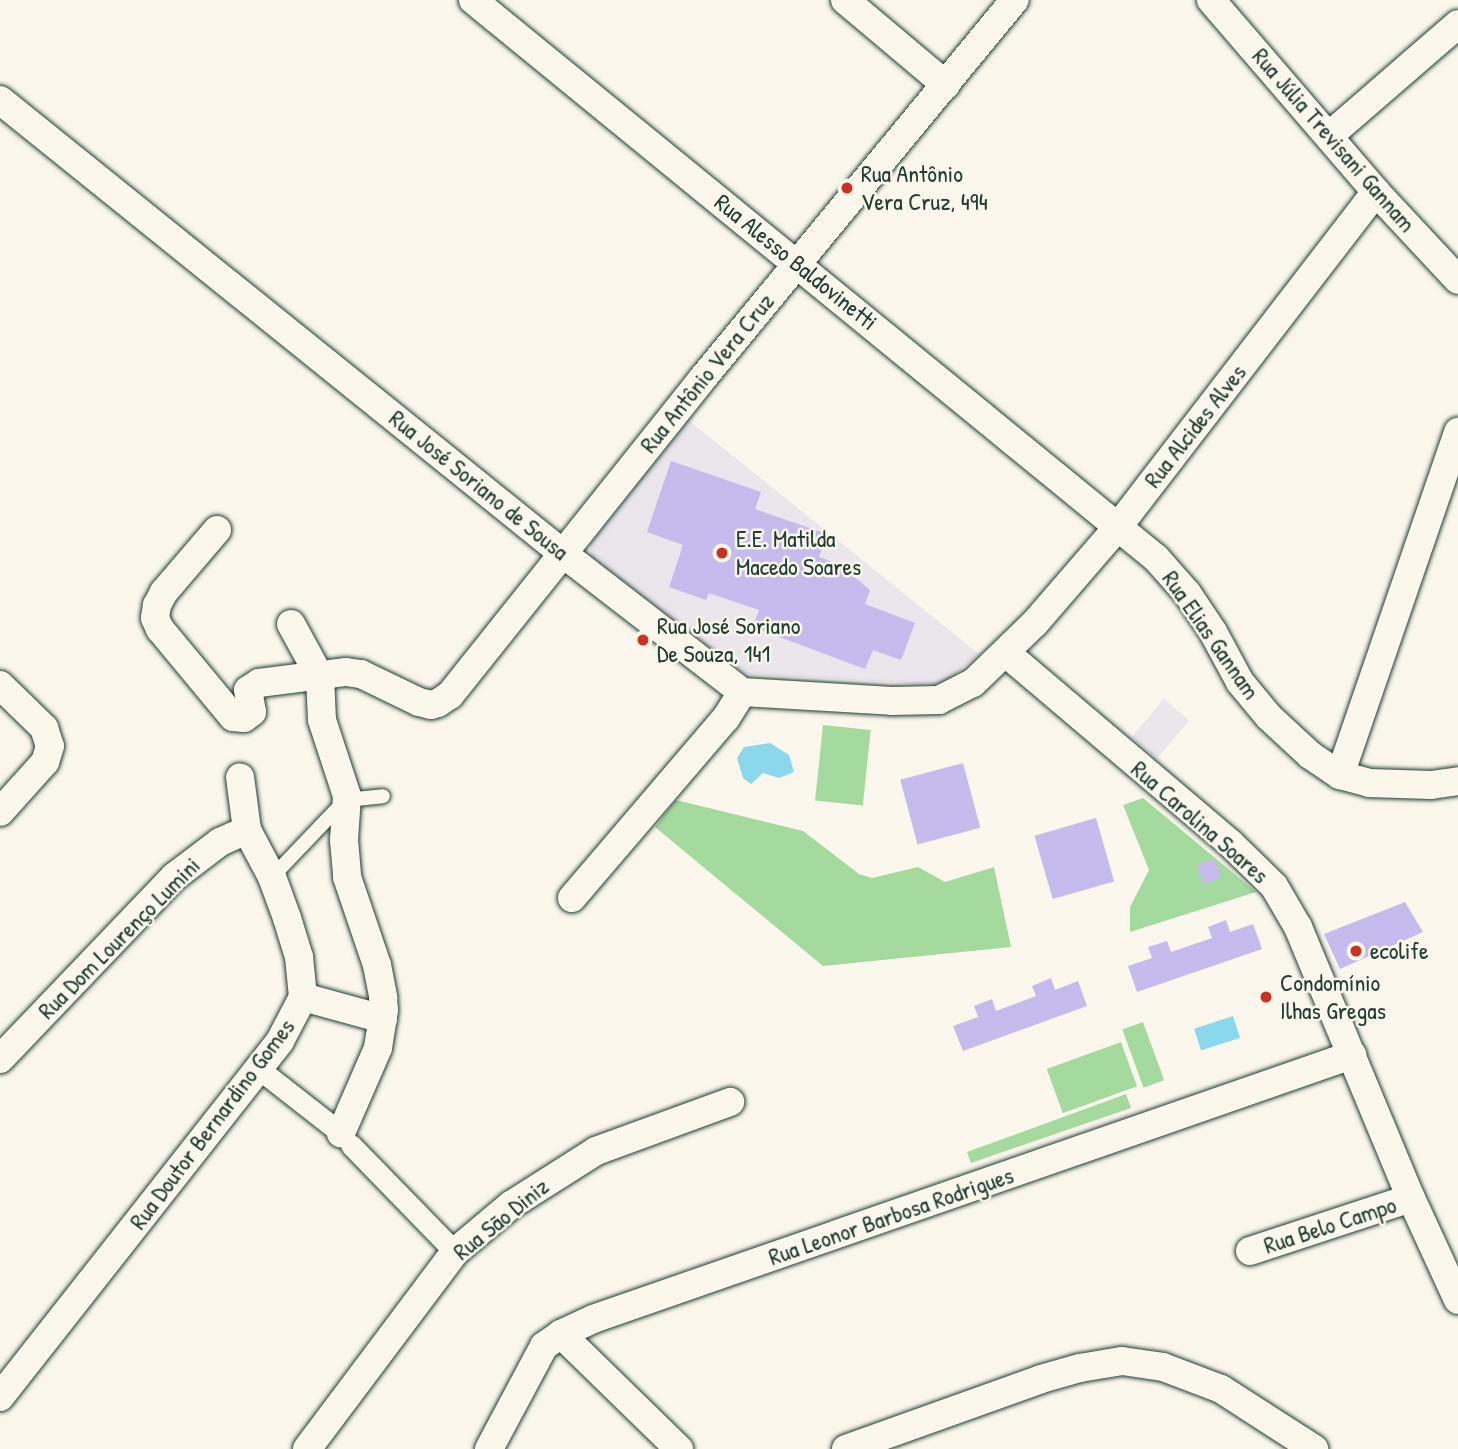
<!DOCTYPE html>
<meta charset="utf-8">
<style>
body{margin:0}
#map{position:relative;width:1458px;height:1449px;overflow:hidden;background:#fbf7ec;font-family:"Patrick Hand",sans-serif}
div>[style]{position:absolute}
.built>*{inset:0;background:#ebe5ec;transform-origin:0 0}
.green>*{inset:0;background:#a5da9e;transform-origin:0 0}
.water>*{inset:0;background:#8bd7eb;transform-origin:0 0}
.building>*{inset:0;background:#c6bbed;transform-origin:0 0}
.roads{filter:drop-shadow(0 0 2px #1f3d34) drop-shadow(0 0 2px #1f3d34)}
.service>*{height:14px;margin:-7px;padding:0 7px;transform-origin:7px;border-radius:7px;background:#fbf7ec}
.pedestrian>*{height:21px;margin:-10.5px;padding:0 10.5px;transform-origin:10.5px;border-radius:10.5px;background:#fbf7ec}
.minor>*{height:28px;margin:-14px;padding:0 14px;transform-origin:14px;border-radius:14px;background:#fbf7ec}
.dots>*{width:19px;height:19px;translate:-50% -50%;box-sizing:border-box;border:4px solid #fbf7ec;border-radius:50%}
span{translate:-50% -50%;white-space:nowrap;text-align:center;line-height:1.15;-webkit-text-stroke:5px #fbf7ec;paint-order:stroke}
.street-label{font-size:24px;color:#1f3d34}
.poi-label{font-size:24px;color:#1f3d34}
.left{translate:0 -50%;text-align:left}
</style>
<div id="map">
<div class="built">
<i style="clip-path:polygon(687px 419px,979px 654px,943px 685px,745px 674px,591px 557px,590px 544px)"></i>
<i style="left:1164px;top:699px;width:33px;height:50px;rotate:40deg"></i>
</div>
<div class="green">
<i style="left:823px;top:725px;width:48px;height:76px;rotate:6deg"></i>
<i style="clip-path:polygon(1143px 798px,1256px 892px,1130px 932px,1130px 907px,1149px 870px,1123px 805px)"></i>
<i style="clip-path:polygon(676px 800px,803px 831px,859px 874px,872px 878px,918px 867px,945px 882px,994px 867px,1011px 947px,823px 966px,655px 827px)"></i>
<i style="left:1143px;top:1022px;width:62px;height:22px;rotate:70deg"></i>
<i style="left:1121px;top:1042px;width:47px;height:79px;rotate:70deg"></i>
<i style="clip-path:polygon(1126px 1094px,1131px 1108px,971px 1163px,967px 1152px)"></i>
</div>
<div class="water">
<i style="clip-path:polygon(770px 743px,789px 755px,794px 772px,779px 778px,763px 773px,751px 784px,743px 778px,737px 758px,744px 747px)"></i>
<i style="left:1233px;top:1016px;width:23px;height:41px;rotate:72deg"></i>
</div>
<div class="building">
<i style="clip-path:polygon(671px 461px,761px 492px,755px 509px,827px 534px,819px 557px,839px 564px,870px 590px,865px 604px,915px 623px,901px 660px,873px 650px,865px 669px,753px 627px,759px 610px,709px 593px,706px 600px,669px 587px,683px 545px,647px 532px)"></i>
<i style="left:963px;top:763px;width:67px;height:65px;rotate:75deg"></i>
<i style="left:1096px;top:818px;width:66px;height:64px;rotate:74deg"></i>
<i style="left:1215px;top:859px;width:20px;height:19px;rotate:72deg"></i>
<i style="clip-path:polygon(1405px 902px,1423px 932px,1340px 969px,1324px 934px)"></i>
<i style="clip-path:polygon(1226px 920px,1230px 932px,1253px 924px,1262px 949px,1137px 992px,1128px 966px,1152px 958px,1148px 947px,1167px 941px,1171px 952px,1212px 938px,1208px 927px)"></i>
<i style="clip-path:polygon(1051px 978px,1055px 990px,1078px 981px,1087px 1006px,963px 1051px,953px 1026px,978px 1017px,974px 1006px,992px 999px,996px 1011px,1036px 996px,1032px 986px)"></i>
</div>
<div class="roads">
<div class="service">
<i style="left:272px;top:877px;width:93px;rotate:-46.3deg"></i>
<i style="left:336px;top:810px;width:23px;rotate:-29deg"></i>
<i style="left:356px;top:799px;width:27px;rotate:-6deg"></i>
</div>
<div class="pedestrian">
<i style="left:259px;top:1069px;width:104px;rotate:38deg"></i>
<i style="left:351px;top:1145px;width:149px;rotate:45.8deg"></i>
</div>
<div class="minor">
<i style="left:473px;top:0;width:882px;rotate:39.25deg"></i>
<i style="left:1156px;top:558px;width:47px;rotate:48.5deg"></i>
<i style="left:1187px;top:593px;width:47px;rotate:56.3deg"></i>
<i style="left:1213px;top:632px;width:57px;rotate:61.6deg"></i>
<i style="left:1240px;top:682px;width:45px;rotate:50.4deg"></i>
<i style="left:1269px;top:717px;width:56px;rotate:42.8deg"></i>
<i style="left:1310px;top:755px;width:36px;rotate:34deg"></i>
<i style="left:1340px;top:775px;width:30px;rotate:15deg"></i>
<i style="left:1369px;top:783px;width:62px;rotate:1.8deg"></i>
<i style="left:1431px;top:785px;width:27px;rotate:-8deg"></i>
<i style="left:845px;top:0;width:132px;rotate:40.1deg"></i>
<i style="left:1211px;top:0;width:253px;rotate:49.3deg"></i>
<i style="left:1376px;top:192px;width:120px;rotate:47deg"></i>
<i style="left:0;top:100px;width:720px;rotate:38.86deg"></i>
<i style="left:561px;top:552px;width:229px;rotate:37.7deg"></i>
<i style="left:742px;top:692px;width:150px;rotate:3.4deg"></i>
<i style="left:892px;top:701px;width:47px;rotate:-1.2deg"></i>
<i style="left:939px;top:700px;width:38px;rotate:-27deg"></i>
<i style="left:973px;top:683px;width:86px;rotate:-44.1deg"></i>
<i style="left:1035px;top:623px;width:125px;rotate:-49.2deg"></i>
<i style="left:1117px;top:528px;width:424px;rotate:-52.4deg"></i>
<i style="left:1330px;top:135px;width:169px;rotate:-40.9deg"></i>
<i style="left:217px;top:530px;width:82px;rotate:130.5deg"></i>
<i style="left:164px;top:592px;width:15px;rotate:118deg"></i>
<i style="left:157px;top:605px;width:13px;rotate:99deg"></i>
<i style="left:155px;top:618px;width:12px;rotate:66deg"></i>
<i style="left:160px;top:629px;width:114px;rotate:50.3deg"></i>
<i style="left:233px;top:717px;width:11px;rotate:5deg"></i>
<i style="left:244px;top:718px;width:10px;rotate:-37deg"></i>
<i style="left:252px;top:712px;width:22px;rotate:-100deg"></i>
<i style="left:248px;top:690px;width:13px;rotate:-32deg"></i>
<i style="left:259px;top:683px;width:88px;rotate:-7.2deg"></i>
<i style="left:346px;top:672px;width:15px;rotate:8deg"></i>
<i style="left:361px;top:674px;width:64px;rotate:25.8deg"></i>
<i style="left:419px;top:702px;width:12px;rotate:14deg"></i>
<i style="left:431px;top:705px;width:7px;rotate:-16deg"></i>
<i style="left:438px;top:703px;width:14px;rotate:-34deg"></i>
<i style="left:450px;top:695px;width:406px;rotate:-51.4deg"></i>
<i style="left:703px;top:378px;width:490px;rotate:-50.5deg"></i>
<i style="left:291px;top:624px;width:60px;rotate:61.3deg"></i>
<i style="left:320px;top:677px;width:43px;rotate:87.3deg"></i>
<i style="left:322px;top:720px;width:80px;rotate:71.8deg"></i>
<i style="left:347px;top:796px;width:44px;rotate:93.9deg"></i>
<i style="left:344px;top:840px;width:37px;rotate:85deg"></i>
<i style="left:347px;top:877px;width:93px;rotate:71.2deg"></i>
<i style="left:377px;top:965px;width:33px;rotate:79deg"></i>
<i style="left:383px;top:997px;width:13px;rotate:86deg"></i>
<i style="left:384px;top:1010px;width:38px;rotate:99deg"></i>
<i style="left:378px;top:1048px;width:93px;rotate:113.5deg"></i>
<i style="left:1006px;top:653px;width:295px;rotate:40.3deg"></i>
<i style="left:1231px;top:844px;width:60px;rotate:44.3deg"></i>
<i style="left:1274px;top:886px;width:48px;rotate:59.7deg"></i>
<i style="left:1298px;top:927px;width:294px;rotate:67.4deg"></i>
<i style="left:1411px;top:1198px;width:112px;rotate:65.3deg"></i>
<i style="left:0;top:685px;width:62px;rotate:44.3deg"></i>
<i style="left:44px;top:728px;width:19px;rotate:72deg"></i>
<i style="left:50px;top:746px;width:17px;rotate:107deg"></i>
<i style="left:45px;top:762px;width:67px;rotate:132deg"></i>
<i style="left:1340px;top:775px;width:363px;rotate:-71deg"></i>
<i style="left:572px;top:898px;width:237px;rotate:-49.5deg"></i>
<i style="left:726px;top:718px;width:31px;rotate:-58deg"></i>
<i style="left:303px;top:997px;width:83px;rotate:15.4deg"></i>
<i style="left:0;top:1059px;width:252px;rotate:-46.3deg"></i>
<i style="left:174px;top:877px;width:58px;rotate:-37.3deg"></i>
<i style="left:220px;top:842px;width:30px;rotate:-24deg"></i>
<i style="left:1250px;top:1251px;width:169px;rotate:-18.2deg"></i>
<i style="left:561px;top:1334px;width:165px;rotate:44.3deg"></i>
<i style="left:0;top:1397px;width:453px;rotate:-51.8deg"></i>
<i style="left:280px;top:1041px;width:50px;rotate:-62.4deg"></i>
<i style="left:303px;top:997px;width:40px;rotate:-95.7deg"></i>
<i style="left:299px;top:957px;width:41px;rotate:-107.1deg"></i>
<i style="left:287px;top:918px;width:44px;rotate:-110.1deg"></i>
<i style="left:272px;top:877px;width:53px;rotate:-118deg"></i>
<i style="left:247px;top:830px;width:53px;rotate:-97.5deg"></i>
<i style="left:307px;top:1449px;width:246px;rotate:-53.1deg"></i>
<i style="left:455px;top:1252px;width:73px;rotate:-40deg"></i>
<i style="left:511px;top:1205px;width:101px;rotate:-32.4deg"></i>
<i style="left:596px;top:1151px;width:143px;rotate:-20.1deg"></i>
<i style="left:489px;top:1449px;width:117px;rotate:-61.9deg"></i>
<i style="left:544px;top:1346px;width:21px;rotate:-35deg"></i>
<i style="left:561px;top:1334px;width:35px;rotate:-25deg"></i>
<i style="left:593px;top:1319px;width:804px;rotate:-19.18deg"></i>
<i style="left:846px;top:1449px;width:207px;rotate:-19.7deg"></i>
<i style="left:1041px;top:1379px;width:41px;rotate:-15.8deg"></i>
<i style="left:1080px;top:1368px;width:43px;rotate:-9.5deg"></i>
<i style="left:1122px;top:1361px;width:41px;rotate:8.3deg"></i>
<i style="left:1163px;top:1367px;width:62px;rotate:20.8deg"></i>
<i style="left:1221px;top:1389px;width:111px;rotate:32.8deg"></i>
</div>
</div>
<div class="dots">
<i style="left:847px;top:188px;background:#c8321e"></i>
<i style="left:722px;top:553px;background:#c8321e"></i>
<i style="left:643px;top:640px;background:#c8321e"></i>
<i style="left:1356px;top:951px;background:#c8321e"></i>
<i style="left:1266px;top:997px;background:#c8321e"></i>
</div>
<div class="street-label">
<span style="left:1334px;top:140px;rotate:49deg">Rua Júlia Trevisani Gannam</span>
<span style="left:796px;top:262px;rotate:39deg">Rua Alesso Baldovinetti</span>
<span style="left:707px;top:373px;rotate:-51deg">Rua Antônio Vera Cruz</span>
<span style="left:1195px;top:426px;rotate:-52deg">Rua Alcides Alves</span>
<span style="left:479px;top:485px;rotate:39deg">Rua José Soriano de Sousa</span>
<span style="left:1211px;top:635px;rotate:55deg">Rua Elias Gannam</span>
<span style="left:1200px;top:822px;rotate:41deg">Rua Carolina Soares</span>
<span style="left:119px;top:938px;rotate:-45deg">Rua Dom Lourenço Lumini</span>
<span style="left:212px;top:1124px;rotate:-53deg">Rua Doutor Bernardino Gomes</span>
<span style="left:891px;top:1216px;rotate:-19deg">Rua Leonor Barbosa Rodrigues</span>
<span style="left:501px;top:1219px;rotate:-39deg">Rua São Diniz</span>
<span style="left:1330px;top:1225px;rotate:-18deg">Rua Belo Campo</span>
</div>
<div class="poi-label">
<span class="left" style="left:861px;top:188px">Rua Antônio<br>Vera Cruz, 494</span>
<span class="left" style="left:736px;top:553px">E.E. Matilda<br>Macedo Soares</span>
<span class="left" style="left:657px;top:640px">Rua José Soriano<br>De Souza, 141</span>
<span class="left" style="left:1370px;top:951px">ecolife</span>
<span class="left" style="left:1280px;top:997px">Condomínio<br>Ilhas Gregas</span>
</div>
</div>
